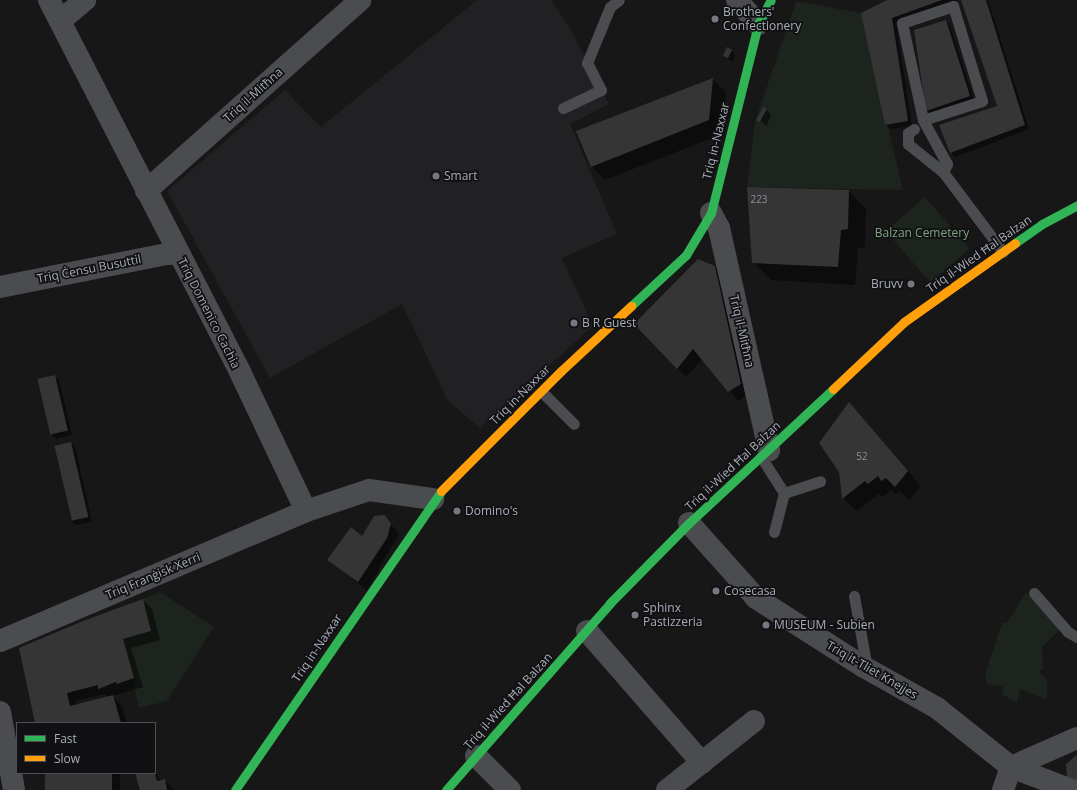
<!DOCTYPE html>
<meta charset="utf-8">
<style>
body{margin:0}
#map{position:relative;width:1077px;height:790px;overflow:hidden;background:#171717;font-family:"Open Sans",sans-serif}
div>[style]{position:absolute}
.built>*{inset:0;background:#212123}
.green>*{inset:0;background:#1d241e;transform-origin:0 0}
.shadow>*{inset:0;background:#0007;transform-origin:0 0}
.building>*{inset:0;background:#353536;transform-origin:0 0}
.lane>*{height:11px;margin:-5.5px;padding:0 5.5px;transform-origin:5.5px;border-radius:5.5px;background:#4b4c50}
.street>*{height:22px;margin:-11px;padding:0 11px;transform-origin:11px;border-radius:11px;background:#4b4c50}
.fast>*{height:9px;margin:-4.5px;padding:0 4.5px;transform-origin:4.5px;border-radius:4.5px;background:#30b455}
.slow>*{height:9px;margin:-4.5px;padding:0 4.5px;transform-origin:4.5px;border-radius:4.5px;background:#ff9f0a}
.dots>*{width:11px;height:11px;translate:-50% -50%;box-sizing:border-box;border:2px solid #111113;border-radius:50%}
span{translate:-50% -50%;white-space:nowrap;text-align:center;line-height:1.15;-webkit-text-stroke:3.5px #111113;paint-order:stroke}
.number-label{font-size:10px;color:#8b8f98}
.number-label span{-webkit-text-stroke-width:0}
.poi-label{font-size:12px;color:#a8adb8}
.left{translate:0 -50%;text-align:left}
.right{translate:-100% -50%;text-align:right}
.street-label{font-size:12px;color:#a8adb8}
.park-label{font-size:12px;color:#7fa381}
.legend{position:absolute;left:16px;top:722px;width:140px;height:52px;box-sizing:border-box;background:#111113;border:1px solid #4d4f55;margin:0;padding:5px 7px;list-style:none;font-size:12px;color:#a8adb8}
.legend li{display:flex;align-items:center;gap:8px;height:20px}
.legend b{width:20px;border:1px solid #4d4f55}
</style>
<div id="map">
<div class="built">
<i style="clip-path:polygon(477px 0,551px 0,570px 28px,609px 104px,570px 124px,617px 234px,562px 258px,593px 326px,480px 428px,448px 401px,402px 304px,270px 378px,167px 191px,285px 90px,321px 127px)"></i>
</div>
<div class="green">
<i style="clip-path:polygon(796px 1px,861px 13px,903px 190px,747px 187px,755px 122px)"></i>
<i style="left:925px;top:197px;width:68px;height:52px;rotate:49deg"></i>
<i style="clip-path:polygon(160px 592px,214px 627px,167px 701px,139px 708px,123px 639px,151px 631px,143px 599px)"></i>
<i style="clip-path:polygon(1026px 592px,1060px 629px,1042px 647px,1043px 669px,1039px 671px,1047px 680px,1047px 700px,1020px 689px,1017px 703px,1002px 694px,1003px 687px,987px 684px,985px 674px,1002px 623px,1007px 623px)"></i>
</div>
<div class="shadow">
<i style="clip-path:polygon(890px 0,958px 0,896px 22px,912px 126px,891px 129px,886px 125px)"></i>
<i style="clip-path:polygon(962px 0,988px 0,1029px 129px,955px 157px,951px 152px,998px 106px)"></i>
<i style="clip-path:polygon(946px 21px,950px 25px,974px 100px,931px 115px,927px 110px)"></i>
<i style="clip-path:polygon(731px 50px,735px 55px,733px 62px,724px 56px)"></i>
<i style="clip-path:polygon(713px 79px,726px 93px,722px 134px,605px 180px,591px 166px)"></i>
<i style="clip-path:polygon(767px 110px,771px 114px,767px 126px,760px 121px)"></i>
<i style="clip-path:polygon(849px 191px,866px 209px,865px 247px,858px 248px,855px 285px,771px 280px,753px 262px)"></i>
<i style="clip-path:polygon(715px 267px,728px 280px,750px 393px,738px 401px,703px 358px,686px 377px,677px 368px)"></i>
<i style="clip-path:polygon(54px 376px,59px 380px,72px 435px,56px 439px,52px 435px)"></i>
<i style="clip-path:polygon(849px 404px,921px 486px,909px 500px,900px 491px,895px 494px,892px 490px,882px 497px,879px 494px,857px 511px,843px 498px,840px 472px)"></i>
<i style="clip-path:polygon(71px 443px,75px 447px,92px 522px,76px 525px,71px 521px,55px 446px)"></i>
<i style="clip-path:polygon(384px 516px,399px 534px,367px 590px,328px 560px,362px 538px)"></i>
<i style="clip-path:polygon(evenodd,143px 600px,152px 609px,160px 640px,131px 648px,143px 687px,112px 696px,122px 706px,127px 723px,36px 723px,143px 600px,105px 694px,108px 698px,76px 705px,75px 701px,105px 694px)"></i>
<i style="clip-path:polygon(155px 768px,159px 779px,165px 780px,174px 790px,141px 790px,136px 773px,155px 773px)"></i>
<i style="left:46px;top:773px;width:74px;height:17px"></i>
</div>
<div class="building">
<i style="clip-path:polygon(887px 0,942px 0,892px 18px,908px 121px,885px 125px,861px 13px)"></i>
<i style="clip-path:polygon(961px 0,986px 0,1025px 125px,950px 153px,939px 125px,997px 106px)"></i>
<i style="clip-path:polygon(946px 20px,970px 96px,926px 111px,914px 30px)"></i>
<i style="clip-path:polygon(727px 47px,732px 50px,728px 58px,723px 56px)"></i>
<i style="clip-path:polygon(713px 78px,709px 120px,591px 167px,576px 131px)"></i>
<i style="left:763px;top:107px;width:4px;height:15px;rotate:27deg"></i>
<i style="clip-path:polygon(747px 187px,849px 190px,848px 229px,841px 230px,838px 267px,752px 263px)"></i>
<i style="clip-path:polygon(698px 259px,715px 266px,741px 384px,728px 392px,693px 349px,677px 369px,634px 324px)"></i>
<i style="left:55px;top:375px;width:57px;height:18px;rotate:77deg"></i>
<i style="clip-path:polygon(849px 402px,908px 471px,895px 487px,886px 478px,881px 481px,878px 476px,868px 484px,865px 481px,842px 499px,839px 472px,819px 443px)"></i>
<i style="left:71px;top:442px;width:77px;height:17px;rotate:77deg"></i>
<i style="clip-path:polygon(385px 515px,391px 524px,387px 538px,358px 582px,327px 560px,351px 527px,362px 536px,374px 516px)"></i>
<i style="clip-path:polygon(143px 599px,151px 631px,123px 639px,134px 678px,117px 684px,116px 682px,98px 689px,98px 685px,67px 693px,70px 706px,113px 695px,121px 723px,35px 723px,19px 648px,83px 621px)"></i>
<i style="clip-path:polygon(1077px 755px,1077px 781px,1067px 777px,1066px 764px)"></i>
<i style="left:45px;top:773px;width:67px;height:17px"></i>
<i style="clip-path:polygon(135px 773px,155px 774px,157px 781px,165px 779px,167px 790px,140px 790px)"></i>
</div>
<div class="lane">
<i style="left:563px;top:108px;width:42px;rotate:-25.3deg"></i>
<i style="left:601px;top:90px;width:30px;rotate:-117deg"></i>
<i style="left:587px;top:63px;width:61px;rotate:-67.7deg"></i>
<i style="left:610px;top:7px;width:11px;rotate:-38deg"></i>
<i style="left:914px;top:129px;width:7px;rotate:146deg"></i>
<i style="left:908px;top:133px;width:11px;rotate:90deg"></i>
<i style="left:908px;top:144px;width:45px;rotate:38.7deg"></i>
<i style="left:943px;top:172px;width:9px;rotate:-63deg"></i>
<i style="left:947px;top:164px;width:50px;rotate:-118.6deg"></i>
<i style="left:923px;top:120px;width:99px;rotate:-102.2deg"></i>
<i style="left:902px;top:23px;width:54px;rotate:-18.4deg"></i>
<i style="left:953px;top:6px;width:99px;rotate:73deg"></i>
<i style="left:982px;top:101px;width:62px;rotate:162.1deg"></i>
<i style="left:943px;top:172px;width:100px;rotate:53.1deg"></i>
<i style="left:542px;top:392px;width:45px;rotate:45deg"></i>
<i style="left:761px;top:457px;width:43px;rotate:57.4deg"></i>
<i style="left:774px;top:532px;width:40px;rotate:-75.6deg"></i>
<i style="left:784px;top:493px;width:38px;rotate:-18deg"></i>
<i style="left:1034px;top:593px;width:52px;rotate:48.9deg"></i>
<i style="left:1068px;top:632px;width:10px;rotate:29deg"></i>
<i style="left:854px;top:596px;width:73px;rotate:79.8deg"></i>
</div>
<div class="street">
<i style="left:49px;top:0;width:418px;rotate:62.8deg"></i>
<i style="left:240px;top:372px;width:154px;rotate:64.6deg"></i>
<i style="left:737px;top:0;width:32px;rotate:49deg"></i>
<i style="left:60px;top:21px;width:33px;rotate:-40deg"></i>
<i style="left:146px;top:191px;width:287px;rotate:-41.7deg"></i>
<i style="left:711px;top:213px;width:17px;rotate:62deg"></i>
<i style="left:719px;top:228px;width:228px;rotate:77.3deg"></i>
<i style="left:0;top:287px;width:170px;rotate:-11.2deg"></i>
<i style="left:167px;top:254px;width:12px"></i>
<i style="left:689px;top:523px;width:101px;rotate:48.2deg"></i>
<i style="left:756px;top:598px;width:128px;rotate:32.6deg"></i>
<i style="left:864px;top:667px;width:84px;rotate:29.3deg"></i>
<i style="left:937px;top:708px;width:95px;rotate:38.6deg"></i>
<i style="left:1011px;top:767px;width:65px;rotate:20.7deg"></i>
<i style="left:587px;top:631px;width:175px;rotate:48.9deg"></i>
<i style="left:0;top:641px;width:332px;rotate:-23deg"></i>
<i style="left:306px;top:511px;width:66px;rotate:-18.4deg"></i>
<i style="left:369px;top:490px;width:65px;rotate:8deg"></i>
<i style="left:0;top:712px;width:79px;rotate:79.8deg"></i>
<i style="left:476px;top:756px;width:48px;rotate:45deg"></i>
<i style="left:667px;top:790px;width:111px;rotate:-38.4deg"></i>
<i style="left:1003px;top:790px;width:24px;rotate:-71deg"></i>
<i style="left:1011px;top:767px;width:72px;rotate:-23.7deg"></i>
</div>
<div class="fast">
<i style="left:1015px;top:243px;width:33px;rotate:-35deg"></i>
<i style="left:1042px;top:224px;width:40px;rotate:-28deg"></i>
<i style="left:631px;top:306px;width:75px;rotate:-42.8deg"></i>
<i style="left:686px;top:255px;width:49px;rotate:-59.2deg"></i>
<i style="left:711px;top:213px;width:195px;rotate:-76deg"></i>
<i style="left:758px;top:24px;width:27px;rotate:-62deg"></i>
<i style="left:235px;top:790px;width:363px;rotate:-55.4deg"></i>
<i style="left:446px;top:790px;width:249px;rotate:-48.7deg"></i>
<i style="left:610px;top:603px;width:112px;rotate:-45.4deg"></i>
<i style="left:689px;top:523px;width:197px;rotate:-42.9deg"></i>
</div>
<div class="slow">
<i style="left:833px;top:389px;width:98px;rotate:-43.3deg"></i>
<i style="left:904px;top:322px;width:136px;rotate:-35.4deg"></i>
<i style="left:441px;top:491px;width:170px;rotate:-45deg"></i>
<i style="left:561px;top:371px;width:96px;rotate:-42.9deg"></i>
</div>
<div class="dots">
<i style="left:715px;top:19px;background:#757880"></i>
<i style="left:436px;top:176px;background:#757880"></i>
<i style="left:911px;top:284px;background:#757880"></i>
<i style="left:574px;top:323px;background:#757880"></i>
<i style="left:457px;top:511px;background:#757880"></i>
<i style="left:716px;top:591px;background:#757880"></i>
<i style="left:635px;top:615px;background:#757880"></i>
<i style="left:766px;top:625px;background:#757880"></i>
</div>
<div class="number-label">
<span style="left:759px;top:200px">223</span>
<span style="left:862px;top:457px">52</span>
</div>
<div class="poi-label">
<span class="left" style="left:723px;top:19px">Brothers'<br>Confectionery</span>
<span class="left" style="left:444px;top:176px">Smart</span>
<span class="right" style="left:903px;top:284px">Bruvv</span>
<span class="left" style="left:582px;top:323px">B R Guest</span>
<span class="left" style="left:465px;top:511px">Domino's</span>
<span class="left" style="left:724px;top:591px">Cosecasa</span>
<span class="left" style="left:643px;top:615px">Sphinx<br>Pastizzeria</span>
<span class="left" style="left:774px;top:625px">MUSEUM - Subien</span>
</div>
<div class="street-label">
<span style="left:253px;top:95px;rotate:-42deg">Triq il-Mitħna</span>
<span style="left:716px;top:141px;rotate:-76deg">Triq in-Naxxar</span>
<span style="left:979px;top:254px;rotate:-35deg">Triq il-Wied Ħal Balzan</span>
<span style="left:89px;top:269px;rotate:-11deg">Triq Ċensu Busuttil</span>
<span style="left:209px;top:313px;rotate:63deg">Triq Domenico Cachia</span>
<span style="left:742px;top:331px;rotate:77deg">Triq il-Mitħna</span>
<span style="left:520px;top:395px;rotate:-45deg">Triq in-Naxxar</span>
<span style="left:733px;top:466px;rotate:-43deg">Triq il-Wied Ħal Balzan</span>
<span style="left:153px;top:576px;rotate:-23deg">Triq Franġisk Xerri</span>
<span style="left:317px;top:648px;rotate:-56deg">Triq in-Naxxar</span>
<span style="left:872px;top:670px;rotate:30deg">Triq it-Tliet Knejjes</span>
<span style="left:508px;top:701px;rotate:-48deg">Triq il-Wied Ħal Balzan</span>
</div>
<div class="park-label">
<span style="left:922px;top:233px">Balzan Cemetery</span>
</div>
<ul class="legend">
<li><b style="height:5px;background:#30b455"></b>Fast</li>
<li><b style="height:5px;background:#ff9f0a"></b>Slow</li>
</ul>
</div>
